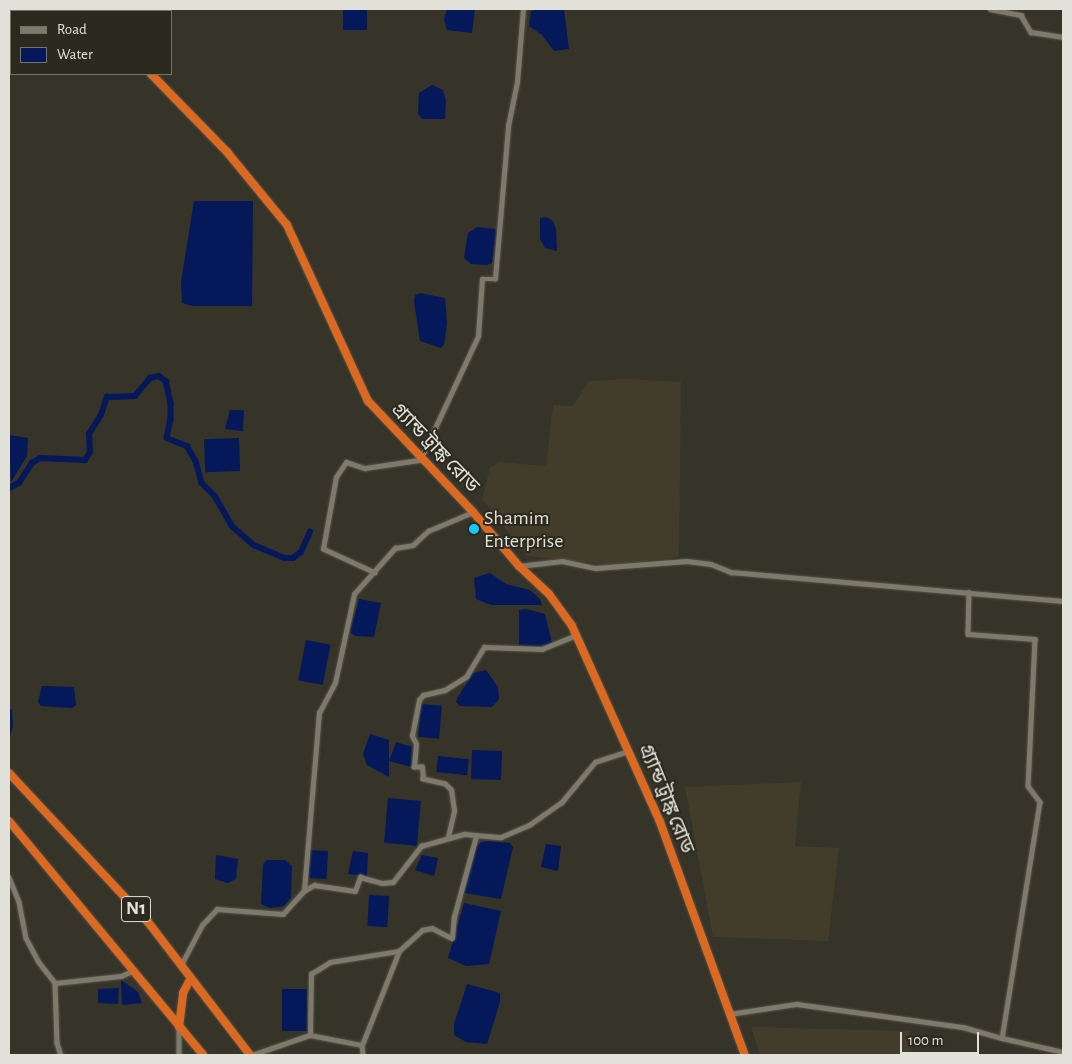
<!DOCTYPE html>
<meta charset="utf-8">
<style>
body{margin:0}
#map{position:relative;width:1072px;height:1064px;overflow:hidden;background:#363328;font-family:"Alegreya Sans","Noto Sans Bengali",sans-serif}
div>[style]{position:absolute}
.built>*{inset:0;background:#413d2a}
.water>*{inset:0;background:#051859;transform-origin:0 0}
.canal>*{height:5.5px;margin:-2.75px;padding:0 2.75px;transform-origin:2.75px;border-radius:2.75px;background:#051859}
.roads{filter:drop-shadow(0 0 1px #555248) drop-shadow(0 0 1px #555248)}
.street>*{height:4.5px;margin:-2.25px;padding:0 2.25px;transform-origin:2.25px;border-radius:2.25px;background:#7d7a6c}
.highway>*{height:8px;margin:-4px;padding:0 4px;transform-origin:4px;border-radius:4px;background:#dc6922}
.dots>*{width:14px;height:14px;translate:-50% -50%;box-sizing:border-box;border:2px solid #2c291e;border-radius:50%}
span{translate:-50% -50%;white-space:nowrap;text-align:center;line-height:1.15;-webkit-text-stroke:4px #2c291e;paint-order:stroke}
.shield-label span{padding:1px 4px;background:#2c291e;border:1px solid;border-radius:4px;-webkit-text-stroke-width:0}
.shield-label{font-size:19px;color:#e2e1d9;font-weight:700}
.street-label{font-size:20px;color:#e2e1d9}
.poi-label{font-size:20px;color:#e2e1d9}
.left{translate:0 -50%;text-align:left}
.frame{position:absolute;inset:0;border:10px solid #e2e1d9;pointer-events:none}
.legend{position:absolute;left:10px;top:10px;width:162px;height:65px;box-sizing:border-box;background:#2c291e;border:1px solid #757369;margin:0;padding:6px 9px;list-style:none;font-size:15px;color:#e2e1d9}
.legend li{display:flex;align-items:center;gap:10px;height:25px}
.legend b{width:25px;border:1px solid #757369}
.scale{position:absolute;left:900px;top:1032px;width:79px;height:22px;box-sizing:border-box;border:2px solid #e2e1d9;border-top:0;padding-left:6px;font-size:15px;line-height:18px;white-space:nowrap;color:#e2e1d9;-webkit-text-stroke:4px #2c291e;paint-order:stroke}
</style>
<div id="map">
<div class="built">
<i style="clip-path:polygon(628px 379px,681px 382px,679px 557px,613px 565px,527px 556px,482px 499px,490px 468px,499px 462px,546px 466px,553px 405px,573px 406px,589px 381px)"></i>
<i style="clip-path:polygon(801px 782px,795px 846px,839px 848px,828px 941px,713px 937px,685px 787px)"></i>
<i style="clip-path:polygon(751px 1027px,910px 1031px,912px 1055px,760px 1055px)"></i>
</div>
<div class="water">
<i style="left:343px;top:9px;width:24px;height:21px"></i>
<i style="clip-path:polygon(447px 9px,475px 9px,472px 33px,447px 30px,444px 19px)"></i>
<i style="clip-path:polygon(539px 9px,564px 10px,569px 49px,554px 51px,542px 35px,529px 26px,531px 11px)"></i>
<i style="clip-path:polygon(432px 85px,443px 90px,446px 101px,445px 119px,422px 119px,418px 114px,419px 93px)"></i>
<i style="clip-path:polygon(194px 201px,253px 201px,252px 306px,193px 306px,182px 303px,181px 282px)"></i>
<i style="clip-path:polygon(546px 217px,553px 221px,556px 229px,557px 251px,545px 248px,540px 239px,540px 218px)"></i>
<i style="clip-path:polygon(477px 227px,495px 229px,496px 234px,492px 263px,487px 265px,471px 264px,464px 258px,468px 233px)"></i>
<i style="clip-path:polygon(420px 293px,445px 298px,447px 323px,444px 345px,441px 348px,420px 341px,414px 301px,415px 295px)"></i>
<i style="clip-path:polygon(230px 410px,244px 410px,243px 431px,225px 429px)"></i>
<i style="clip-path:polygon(9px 435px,28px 438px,27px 456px,11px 482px)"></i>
<i style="left:239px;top:438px;width:33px;height:35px;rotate:88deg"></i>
<i style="clip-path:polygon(490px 573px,506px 584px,530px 590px,540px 599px,542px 605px,491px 605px,476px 599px,474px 578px)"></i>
<i style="clip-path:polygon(359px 599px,381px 603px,374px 637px,355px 636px,350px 632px)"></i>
<i style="clip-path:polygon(526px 609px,545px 614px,552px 643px,534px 647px,519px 645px,519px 610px)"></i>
<i style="left:306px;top:640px;width:25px;height:41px;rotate:11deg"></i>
<i style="clip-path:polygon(486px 670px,498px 687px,499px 699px,492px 707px,460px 706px,456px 702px,458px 697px,473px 673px)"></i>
<i style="clip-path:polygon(42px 686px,74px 687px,76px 705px,72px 708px,41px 706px,38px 702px)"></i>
<i style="left:421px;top:704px;width:21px;height:33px;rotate:5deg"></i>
<i style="clip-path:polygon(9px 708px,12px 710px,13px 726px,9px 740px)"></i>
<i style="clip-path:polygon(370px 734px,389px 740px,389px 777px,367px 765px,363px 754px)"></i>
<i style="clip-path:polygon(396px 742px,412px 747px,411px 767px,389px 761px)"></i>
<i style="left:472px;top:750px;width:30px;height:29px;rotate:2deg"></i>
<i style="left:438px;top:756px;width:31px;height:16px;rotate:6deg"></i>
<i style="left:388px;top:798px;width:33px;height:45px;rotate:5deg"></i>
<i style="clip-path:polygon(489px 841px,510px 843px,513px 847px,501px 899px,464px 893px,474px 850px,481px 842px)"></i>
<i style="clip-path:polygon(546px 844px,561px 846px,558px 871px,541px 867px)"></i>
<i style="left:309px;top:850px;width:19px;height:28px;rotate:3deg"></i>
<i style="clip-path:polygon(353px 851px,368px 853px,367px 876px,348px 874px)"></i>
<i style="clip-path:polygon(216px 855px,238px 859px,236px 879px,228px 883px,215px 879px)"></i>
<i style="clip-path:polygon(422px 855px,438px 858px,434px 876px,415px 870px)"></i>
<i style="clip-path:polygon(285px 860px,292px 866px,291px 898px,284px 906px,270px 908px,261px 904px,263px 864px,267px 860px)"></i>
<i style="left:369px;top:895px;width:20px;height:31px;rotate:3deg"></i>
<i style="clip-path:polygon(464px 903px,501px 911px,489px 964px,466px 966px,448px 958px)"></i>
<i style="clip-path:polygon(121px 980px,138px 992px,142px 1003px,122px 1005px)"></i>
<i style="clip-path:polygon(467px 984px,500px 993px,500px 1002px,487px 1044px,466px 1042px,454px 1035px,454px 1024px)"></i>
<i style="clip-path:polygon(119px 988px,118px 1004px,98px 1003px,98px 989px)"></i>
<i style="left:282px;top:989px;width:25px;height:42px"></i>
</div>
<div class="canal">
<i style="left:9px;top:488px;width:11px;rotate:-27deg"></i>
<i style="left:19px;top:483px;width:24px;rotate:-57deg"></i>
<i style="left:32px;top:463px;width:9px;rotate:-32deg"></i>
<i style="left:40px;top:458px;width:45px;rotate:2.5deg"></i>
<i style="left:85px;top:460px;width:9px;rotate:-58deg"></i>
<i style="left:90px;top:452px;width:18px;rotate:-93deg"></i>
<i style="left:89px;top:434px;width:22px;rotate:-58deg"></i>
<i style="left:101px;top:415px;width:19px;rotate:-72deg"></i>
<i style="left:107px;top:397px;width:28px;rotate:-2deg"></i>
<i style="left:135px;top:396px;width:23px;rotate:-50deg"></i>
<i style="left:150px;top:378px;width:9px;rotate:-13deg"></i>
<i style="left:159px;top:376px;width:9px;rotate:36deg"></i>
<i style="left:166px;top:381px;width:23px;rotate:77deg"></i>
<i style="left:171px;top:403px;width:16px;rotate:90deg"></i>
<i style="left:171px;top:419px;width:19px;rotate:102deg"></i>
<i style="left:167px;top:438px;width:22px;rotate:22deg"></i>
<i style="left:187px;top:446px;width:17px;rotate:59deg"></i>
<i style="left:196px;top:461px;width:23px;rotate:75deg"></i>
<i style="left:202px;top:483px;width:18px;rotate:45deg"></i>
<i style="left:215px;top:496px;width:34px;rotate:60deg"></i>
<i style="left:232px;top:526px;width:29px;rotate:41deg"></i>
<i style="left:254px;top:545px;width:33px;rotate:23deg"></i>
<i style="left:284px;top:558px;width:9px"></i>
<i style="left:293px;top:558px;width:10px;rotate:-37deg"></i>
<i style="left:301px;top:552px;width:22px;rotate:-66deg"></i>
</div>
<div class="roads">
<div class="street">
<i style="left:990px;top:9px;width:32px;rotate:11deg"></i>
<i style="left:1021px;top:15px;width:20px;rotate:60deg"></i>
<i style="left:1031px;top:32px;width:32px;rotate:9deg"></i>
<i style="left:519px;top:566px;width:43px;rotate:-6.6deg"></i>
<i style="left:562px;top:561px;width:34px;rotate:12deg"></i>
<i style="left:595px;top:568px;width:92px;rotate:-4.4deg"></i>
<i style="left:687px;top:561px;width:24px;rotate:7deg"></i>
<i style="left:711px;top:564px;width:22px;rotate:22deg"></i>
<i style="left:731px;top:572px;width:333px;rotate:5deg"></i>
<i style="left:375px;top:573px;width:57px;rotate:-155.2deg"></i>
<i style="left:323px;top:549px;width:73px;rotate:-79.8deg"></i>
<i style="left:336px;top:477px;width:18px;rotate:-56deg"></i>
<i style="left:346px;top:462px;width:20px;rotate:18deg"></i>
<i style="left:365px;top:468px;width:56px;rotate:-8.3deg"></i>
<i style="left:420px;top:460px;width:137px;rotate:-64.9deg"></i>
<i style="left:478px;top:336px;width:57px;rotate:-86deg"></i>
<i style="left:482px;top:279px;width:13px"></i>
<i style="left:495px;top:279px;width:154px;rotate:-85.1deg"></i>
<i style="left:508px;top:126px;width:45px;rotate:-78.4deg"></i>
<i style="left:517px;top:82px;width:73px;rotate:-85.3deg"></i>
<i style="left:969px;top:592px;width:42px;rotate:91.4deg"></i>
<i style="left:968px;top:634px;width:67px;rotate:4.3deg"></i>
<i style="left:1035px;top:639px;width:147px;rotate:92.7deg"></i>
<i style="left:1028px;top:786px;width:20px;rotate:53deg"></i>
<i style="left:1040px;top:802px;width:239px;rotate:99.1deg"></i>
<i style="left:1002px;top:1038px;width:63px;rotate:12.9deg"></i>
<i style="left:448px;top:837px;width:27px;rotate:-77deg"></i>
<i style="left:454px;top:811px;width:21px;rotate:-98deg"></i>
<i style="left:451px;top:790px;width:8px;rotate:-135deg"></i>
<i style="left:445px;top:784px;width:23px;rotate:-167deg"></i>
<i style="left:423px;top:779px;width:12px;rotate:-95deg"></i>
<i style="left:422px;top:767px;width:8px;rotate:180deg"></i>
<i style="left:414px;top:767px;width:23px;rotate:-85deg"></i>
<i style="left:416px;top:744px;width:9px;rotate:-117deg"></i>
<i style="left:412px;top:736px;width:37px;rotate:-79deg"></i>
<i style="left:419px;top:700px;width:6px;rotate:-51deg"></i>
<i style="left:423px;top:695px;width:23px;rotate:-13deg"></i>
<i style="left:445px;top:690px;width:25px;rotate:-32deg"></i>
<i style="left:466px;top:677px;width:35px;rotate:-59deg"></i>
<i style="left:484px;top:647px;width:58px;rotate:2deg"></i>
<i style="left:542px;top:649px;width:37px;rotate:-22deg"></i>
<i style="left:9px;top:877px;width:27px;rotate:68deg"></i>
<i style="left:19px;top:902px;width:37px;rotate:79deg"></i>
<i style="left:26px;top:938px;width:26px;rotate:62deg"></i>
<i style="left:38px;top:961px;width:28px;rotate:52deg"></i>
<i style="left:55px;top:983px;width:60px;rotate:88.1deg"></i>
<i style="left:57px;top:1043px;width:13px;rotate:72deg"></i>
<i style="left:304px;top:891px;width:179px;rotate:-85.2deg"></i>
<i style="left:319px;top:713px;width:34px;rotate:-62deg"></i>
<i style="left:335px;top:683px;width:91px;rotate:-77.9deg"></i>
<i style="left:354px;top:594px;width:62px;rotate:-48.3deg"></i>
<i style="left:395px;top:548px;width:18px;rotate:-9deg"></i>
<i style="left:413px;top:545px;width:21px;rotate:-43deg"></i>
<i style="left:428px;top:531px;width:49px;rotate:-22.9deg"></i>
<i style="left:181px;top:965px;width:45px;rotate:-62.3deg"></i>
<i style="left:202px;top:925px;width:22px;rotate:-47deg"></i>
<i style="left:217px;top:909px;width:66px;rotate:4.3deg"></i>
<i style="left:283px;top:914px;width:31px;rotate:-48deg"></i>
<i style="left:304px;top:891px;width:12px;rotate:-31deg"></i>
<i style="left:314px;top:885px;width:41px;rotate:8.3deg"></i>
<i style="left:355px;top:891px;width:15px;rotate:-70deg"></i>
<i style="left:360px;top:877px;width:23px;rotate:15deg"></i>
<i style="left:382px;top:883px;width:11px;rotate:-5deg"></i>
<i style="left:393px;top:882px;width:46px;rotate:-52.1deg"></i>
<i style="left:421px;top:846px;width:45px;rotate:-15.6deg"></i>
<i style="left:464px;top:834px;width:37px;rotate:5deg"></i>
<i style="left:501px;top:837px;width:30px;rotate:-23deg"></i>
<i style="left:529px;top:825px;width:39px;rotate:-35deg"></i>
<i style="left:561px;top:803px;width:53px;rotate:-50.3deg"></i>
<i style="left:595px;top:762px;width:36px;rotate:-18deg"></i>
<i style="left:55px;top:983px;width:66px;rotate:-6.1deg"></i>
<i style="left:121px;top:976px;width:12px;rotate:-24deg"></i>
<i style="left:729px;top:1014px;width:69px;rotate:-8.4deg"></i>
<i style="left:797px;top:1004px;width:168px;rotate:7.9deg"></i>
<i style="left:963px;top:1027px;width:41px;rotate:15.8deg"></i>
<i style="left:179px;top:1027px;width:28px;rotate:90deg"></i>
<i style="left:310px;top:1035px;width:53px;rotate:10.9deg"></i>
<i style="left:362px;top:1045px;width:10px;rotate:84deg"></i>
<i style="left:362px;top:1045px;width:101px;rotate:-68.5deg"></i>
<i style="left:252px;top:1055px;width:61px;rotate:-19deg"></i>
<i style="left:310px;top:1035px;width:61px;rotate:-89.1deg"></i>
<i style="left:311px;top:974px;width:22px;rotate:-32deg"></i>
<i style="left:330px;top:962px;width:70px;rotate:-9.1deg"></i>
<i style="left:399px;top:951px;width:31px;rotate:-42deg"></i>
<i style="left:422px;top:930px;width:10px;rotate:-11deg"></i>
<i style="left:432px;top:928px;width:22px;rotate:27deg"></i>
<i style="left:452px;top:938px;width:21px;rotate:-85deg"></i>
<i style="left:454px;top:917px;width:84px;rotate:-74.8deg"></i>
</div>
<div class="highway">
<i style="left:118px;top:9px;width:2px;rotate:63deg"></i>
<i style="left:151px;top:74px;width:109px;rotate:45.7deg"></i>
<i style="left:227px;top:152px;width:94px;rotate:50.6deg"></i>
<i style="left:287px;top:225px;width:194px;rotate:65.3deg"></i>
<i style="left:368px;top:401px;width:153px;rotate:46.6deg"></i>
<i style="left:473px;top:512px;width:71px;rotate:49.6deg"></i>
<i style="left:519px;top:566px;width:41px;rotate:43deg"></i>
<i style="left:549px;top:594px;width:39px;rotate:54deg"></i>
<i style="left:572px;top:626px;width:215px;rotate:65.8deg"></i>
<i style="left:660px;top:822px;width:248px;rotate:70deg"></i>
<i style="left:9px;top:773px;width:204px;rotate:47deg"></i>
<i style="left:148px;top:922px;width:168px;rotate:52.5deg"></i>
<i style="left:9px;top:821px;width:304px;rotate:50.3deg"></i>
<i style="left:179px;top:1027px;width:34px;rotate:-83deg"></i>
<i style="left:183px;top:993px;width:17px;rotate:-62deg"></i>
</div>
</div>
<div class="dots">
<i style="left:474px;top:529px;background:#13cafb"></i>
</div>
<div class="shield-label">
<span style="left:136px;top:909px">N1</span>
</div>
<div class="street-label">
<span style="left:435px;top:448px;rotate:46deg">গ্র্যান্ড ট্রাঙ্ক রোড</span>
<span style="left:666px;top:799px;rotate:68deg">গ্র্যান্ড ট্রাঙ্ক রোড</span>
</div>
<div class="poi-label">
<span class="left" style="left:484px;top:530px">Shamim<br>Enterprise</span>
</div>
<div class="frame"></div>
<ul class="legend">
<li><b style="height:6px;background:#7d7a6c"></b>Road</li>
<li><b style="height:14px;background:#051859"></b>Water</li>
</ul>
<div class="scale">100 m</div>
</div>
